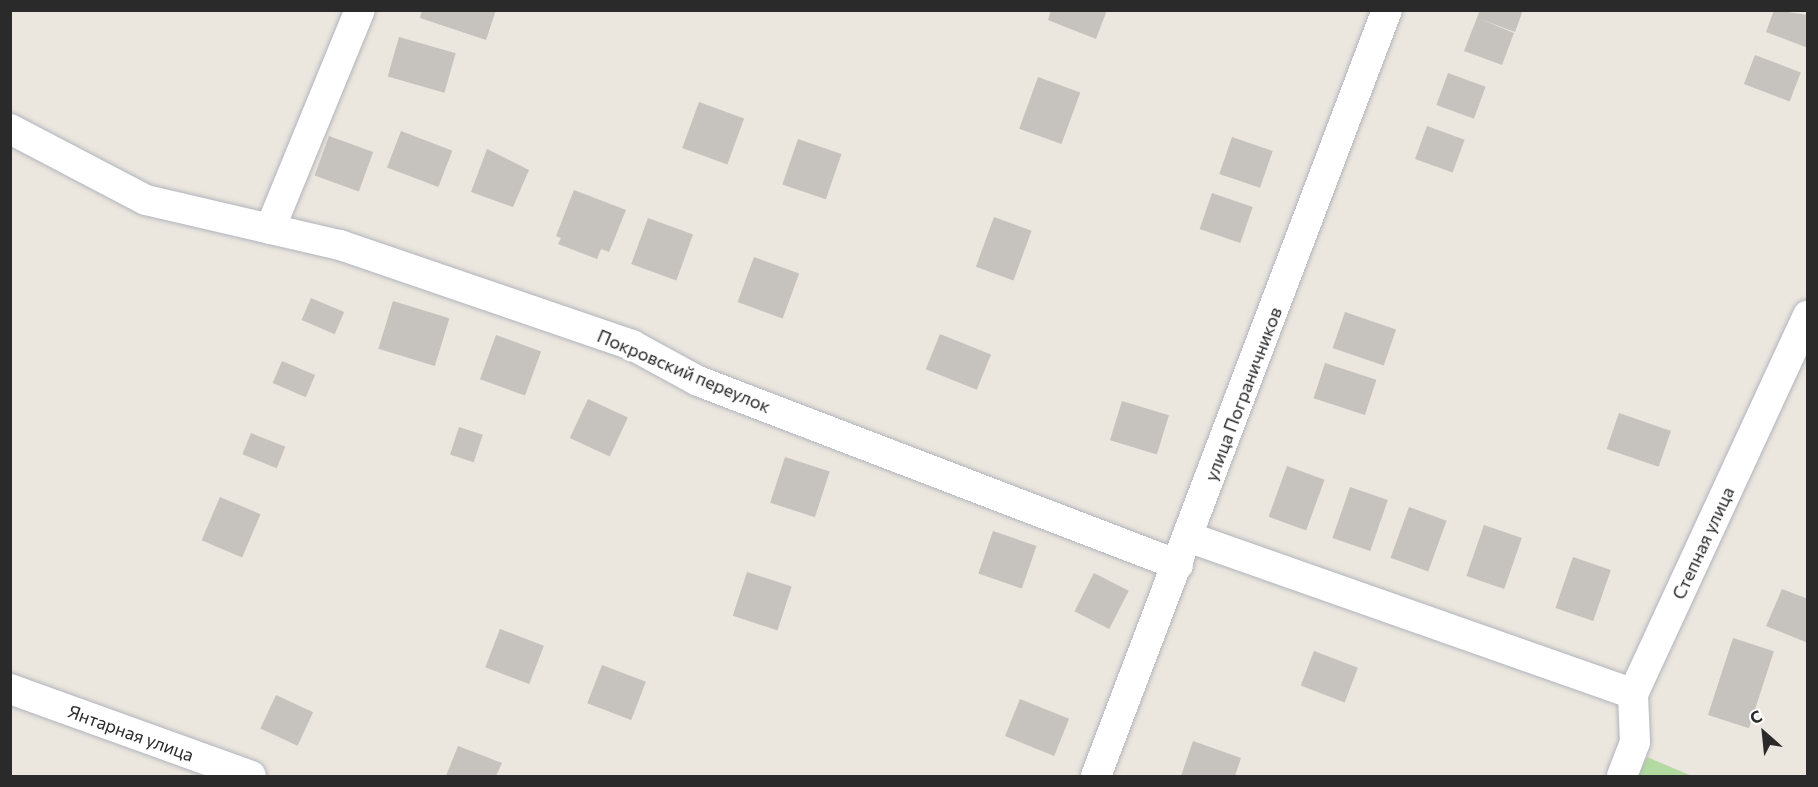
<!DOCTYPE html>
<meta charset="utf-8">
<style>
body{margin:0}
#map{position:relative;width:1818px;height:787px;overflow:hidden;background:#ebe6de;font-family:Commissioner,sans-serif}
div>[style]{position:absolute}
.green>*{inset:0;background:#b3dba1}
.building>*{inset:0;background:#c6c2bd;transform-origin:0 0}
.roads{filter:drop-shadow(0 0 2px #b1b4bc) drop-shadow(0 0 2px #b1b4bc)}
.minor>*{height:30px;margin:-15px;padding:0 15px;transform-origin:15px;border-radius:15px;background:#fff}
span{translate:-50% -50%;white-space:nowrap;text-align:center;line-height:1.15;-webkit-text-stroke:6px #fff;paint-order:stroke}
.street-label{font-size:18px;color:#2a2a2a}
.frame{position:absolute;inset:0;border:12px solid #2a2a2a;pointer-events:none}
.north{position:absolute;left:1734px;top:703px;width:60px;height:60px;-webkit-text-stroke:4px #fff;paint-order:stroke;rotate:333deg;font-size:16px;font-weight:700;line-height:24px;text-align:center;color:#2a2a2a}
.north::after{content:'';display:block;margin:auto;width:21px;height:27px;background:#2a2a2a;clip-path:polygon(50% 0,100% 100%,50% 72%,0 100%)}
</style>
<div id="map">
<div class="green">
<i style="clip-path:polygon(1647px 757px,1692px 776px,1638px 776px)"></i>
</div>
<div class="building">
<i style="clip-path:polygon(422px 10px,496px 10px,486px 40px,420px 18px)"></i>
<i style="clip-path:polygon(1051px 10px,1107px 10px,1096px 39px,1048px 20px)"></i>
<i style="clip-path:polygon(1480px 10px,1523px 10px,1515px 32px,1480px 19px,1514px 33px,1502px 65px,1464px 51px)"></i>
<i style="clip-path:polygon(1774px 10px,1808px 15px,1808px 48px,1766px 32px)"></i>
<i style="left:399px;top:37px;width:59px;height:41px;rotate:16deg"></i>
<i style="left:1755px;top:55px;width:49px;height:31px;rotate:21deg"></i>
<i style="left:1448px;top:73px;width:40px;height:34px;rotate:20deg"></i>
<i style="left:1038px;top:77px;width:45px;height:55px;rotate:20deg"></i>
<i style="left:699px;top:102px;width:48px;height:49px;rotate:20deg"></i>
<i style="left:1427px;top:126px;width:40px;height:35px;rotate:20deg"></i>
<i style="left:401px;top:131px;width:55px;height:39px;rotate:21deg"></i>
<i style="left:329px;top:136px;width:47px;height:42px;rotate:20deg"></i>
<i style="left:1232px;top:137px;width:43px;height:39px;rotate:19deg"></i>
<i style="left:798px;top:139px;width:46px;height:48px;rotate:19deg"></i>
<i style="clip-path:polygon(487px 149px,529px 170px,513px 207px,471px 192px)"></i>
<i style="clip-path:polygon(574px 190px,626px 210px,609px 252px,601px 249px,597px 259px,558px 244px,561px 238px,556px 236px)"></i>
<i style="left:1212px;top:193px;width:43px;height:38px;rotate:19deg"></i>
<i style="left:994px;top:217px;width:40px;height:53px;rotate:20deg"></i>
<i style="left:648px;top:218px;width:48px;height:49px;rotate:20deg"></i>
<i style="left:754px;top:257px;width:48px;height:48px;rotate:20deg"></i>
<i style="left:311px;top:298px;width:36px;height:24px;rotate:23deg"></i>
<i style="left:393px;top:301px;width:59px;height:50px;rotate:17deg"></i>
<i style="left:1345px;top:312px;width:54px;height:38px;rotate:19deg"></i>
<i style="left:940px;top:334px;width:55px;height:38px;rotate:22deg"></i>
<i style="left:496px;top:335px;width:48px;height:47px;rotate:20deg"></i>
<i style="left:282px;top:361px;width:36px;height:24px;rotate:23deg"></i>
<i style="left:1325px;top:363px;width:54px;height:37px;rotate:18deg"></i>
<i style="left:588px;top:399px;width:44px;height:43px;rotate:25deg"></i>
<i style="left:1122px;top:401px;width:49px;height:41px;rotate:17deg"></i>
<i style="left:1619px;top:413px;width:55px;height:38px;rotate:19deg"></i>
<i style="left:459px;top:427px;width:25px;height:29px;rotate:18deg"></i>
<i style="left:251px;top:433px;width:37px;height:23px;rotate:22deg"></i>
<i style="left:785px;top:457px;width:47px;height:48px;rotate:18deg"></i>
<i style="left:1287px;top:466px;width:40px;height:54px;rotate:20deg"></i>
<i style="left:1350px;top:487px;width:40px;height:54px;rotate:19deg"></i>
<i style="left:220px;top:497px;width:44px;height:47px;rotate:23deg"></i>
<i style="left:1409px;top:507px;width:40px;height:54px;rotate:20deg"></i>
<i style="left:1484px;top:525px;width:40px;height:54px;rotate:19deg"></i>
<i style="left:993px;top:531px;width:46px;height:45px;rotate:19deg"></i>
<i style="left:1573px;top:557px;width:40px;height:54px;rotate:19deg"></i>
<i style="left:747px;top:572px;width:47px;height:46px;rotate:18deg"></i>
<i style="left:1094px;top:573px;width:39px;height:43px;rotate:27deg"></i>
<i style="clip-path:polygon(1782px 589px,1808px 599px,1808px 643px,1766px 626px)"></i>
<i style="left:500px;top:629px;width:47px;height:41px;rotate:21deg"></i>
<i style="left:1733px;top:638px;width:43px;height:81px;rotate:18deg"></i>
<i style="left:1314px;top:651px;width:47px;height:37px;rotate:21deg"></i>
<i style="left:602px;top:665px;width:47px;height:41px;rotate:21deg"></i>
<i style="left:276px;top:695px;width:41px;height:37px;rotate:25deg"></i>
<i style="left:1020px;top:699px;width:53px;height:40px;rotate:22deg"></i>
<i style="clip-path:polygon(1193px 741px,1241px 758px,1235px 776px,1181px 776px)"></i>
<i style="clip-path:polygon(458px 746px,502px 763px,496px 776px,446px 776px)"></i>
</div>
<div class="roads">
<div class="minor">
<i style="left:10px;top:129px;width:153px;rotate:27.6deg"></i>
<i style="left:146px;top:200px;width:199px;rotate:13.1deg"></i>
<i style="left:340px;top:245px;width:309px;rotate:18.9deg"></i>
<i style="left:632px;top:345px;width:75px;rotate:28.6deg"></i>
<i style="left:698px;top:381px;width:514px;rotate:20.97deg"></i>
<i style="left:270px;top:229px;width:237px;rotate:-67.7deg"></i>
<i style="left:1188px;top:537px;width:472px;rotate:19.4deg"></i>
<i style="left:10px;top:689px;width:256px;rotate:19.8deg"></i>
<i style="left:1096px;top:776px;width:819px;rotate:-69.2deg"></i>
<i style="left:1622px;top:776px;width:36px;rotate:-69deg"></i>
<i style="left:1635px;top:742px;width:48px;rotate:-92.4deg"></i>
<i style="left:1633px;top:694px;width:417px;rotate:-65.2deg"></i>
</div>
</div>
<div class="street-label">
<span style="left:684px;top:371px;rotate:23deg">Покровский переулок</span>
<span style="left:1243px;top:394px;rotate:-69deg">улица Пограничников</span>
<span style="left:1703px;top:543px;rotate:-65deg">Степная улица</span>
<span style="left:131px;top:733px;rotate:20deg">Янтарная улица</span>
</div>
<div class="frame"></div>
<div class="north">С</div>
</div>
